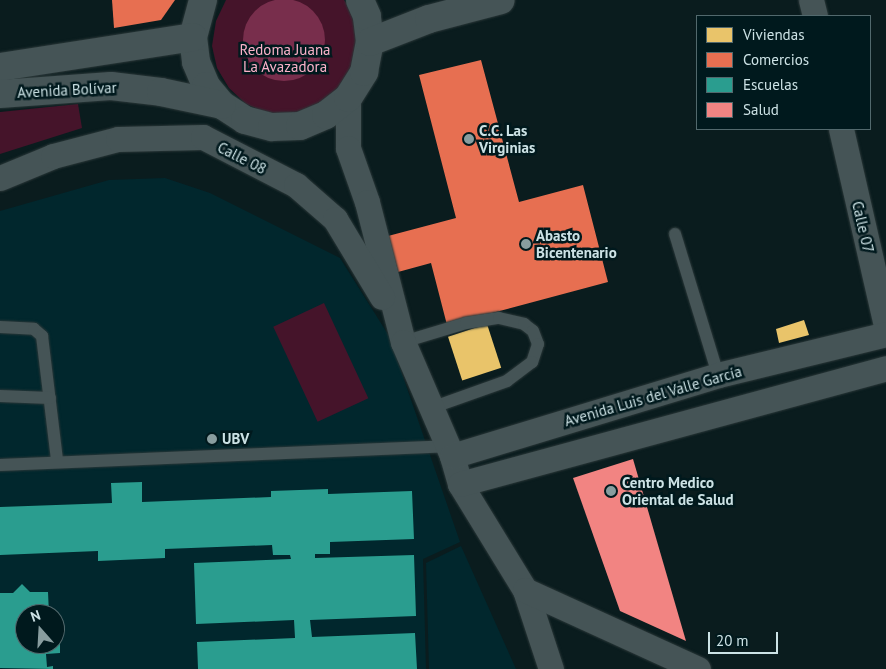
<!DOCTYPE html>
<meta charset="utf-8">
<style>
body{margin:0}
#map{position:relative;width:886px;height:669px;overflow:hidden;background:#0a1c1e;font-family:"PT Sans",sans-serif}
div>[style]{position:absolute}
.built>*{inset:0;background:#01272d}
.green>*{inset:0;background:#45142a;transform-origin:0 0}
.water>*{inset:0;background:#782e4c}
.round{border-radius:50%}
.homes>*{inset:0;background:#e9c46a;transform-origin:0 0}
.shops>*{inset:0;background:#e76f51}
.schools>*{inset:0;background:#2a9d8f}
.health>*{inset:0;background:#f28482}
.roads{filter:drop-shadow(0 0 1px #2a3738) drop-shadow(0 0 1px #2a3738)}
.service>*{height:12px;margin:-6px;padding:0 6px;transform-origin:6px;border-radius:6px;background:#455456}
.minor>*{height:25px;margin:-12.5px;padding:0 12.5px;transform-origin:12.5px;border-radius:12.5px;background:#455456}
.tertiary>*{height:28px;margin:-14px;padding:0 14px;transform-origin:14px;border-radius:14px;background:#455456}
.dots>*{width:14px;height:14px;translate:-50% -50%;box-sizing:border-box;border:2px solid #00191d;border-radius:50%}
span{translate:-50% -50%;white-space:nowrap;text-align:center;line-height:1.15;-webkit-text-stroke:5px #00191d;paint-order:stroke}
.park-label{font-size:15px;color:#fbb2c9}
.street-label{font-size:15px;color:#cce2e5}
.poi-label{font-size:15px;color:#cce2e5;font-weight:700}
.left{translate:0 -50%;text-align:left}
.legend{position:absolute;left:696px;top:15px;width:175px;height:115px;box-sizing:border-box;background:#00191d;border:1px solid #52696d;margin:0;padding:6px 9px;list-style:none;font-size:15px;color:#cce2e5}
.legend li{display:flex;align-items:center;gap:10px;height:25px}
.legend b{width:25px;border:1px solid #52696d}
.north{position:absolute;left:15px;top:604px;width:50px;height:50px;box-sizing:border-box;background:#00191d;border:1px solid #52696d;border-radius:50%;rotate:341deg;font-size:14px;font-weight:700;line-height:20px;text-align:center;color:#cce2e5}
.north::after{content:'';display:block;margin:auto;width:18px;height:22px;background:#889d9f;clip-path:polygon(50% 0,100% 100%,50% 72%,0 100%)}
.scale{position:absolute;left:708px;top:632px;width:70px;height:22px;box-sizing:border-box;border:2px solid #cce2e5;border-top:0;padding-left:6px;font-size:15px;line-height:18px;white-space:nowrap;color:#cce2e5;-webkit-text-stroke:4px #00191d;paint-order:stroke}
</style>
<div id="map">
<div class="built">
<i style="clip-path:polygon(evenodd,165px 178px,210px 193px,340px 258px,389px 336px,460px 542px,423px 559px,426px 669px,0 669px,0 211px,109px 180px,165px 178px,25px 614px,55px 614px,55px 644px,25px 644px,25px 614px)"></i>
<i style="clip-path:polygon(461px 546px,516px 669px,429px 669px,426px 563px)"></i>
</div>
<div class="green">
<i style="clip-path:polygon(226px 0,344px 0,352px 11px,359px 35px,357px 60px,333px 98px,290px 115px,267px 113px,246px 104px,229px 88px,217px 68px,212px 46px,216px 21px)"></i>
<i style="clip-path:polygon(78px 104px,82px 128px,0 154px,0 112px)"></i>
<i style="left:324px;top:303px;width:105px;height:56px;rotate:65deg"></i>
</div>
<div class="water">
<i class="round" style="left:243px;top:-1px;width:82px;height:82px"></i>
</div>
<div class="homes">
<i style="clip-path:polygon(804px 320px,809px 335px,779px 343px,776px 329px)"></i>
<i style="left:487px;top:324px;width:46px;height:41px;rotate:72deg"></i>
</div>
<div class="shops">
<i style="clip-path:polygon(112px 0,175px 0,161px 20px,114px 28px)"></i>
<i style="clip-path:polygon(481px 60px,519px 202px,583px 185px,608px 282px,447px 325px,431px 263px,398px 272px,388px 236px,456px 218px,419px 75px)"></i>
</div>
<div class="schools">
<i style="clip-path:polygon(142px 482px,142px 502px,271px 497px,271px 491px,328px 489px,328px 494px,412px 491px,414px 539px,330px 542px,330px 554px,315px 554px,315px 558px,414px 555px,416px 616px,310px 620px,312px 637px,415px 633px,417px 669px,198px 669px,197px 642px,295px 638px,294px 620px,196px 624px,194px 563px,291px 559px,290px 555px,273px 555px,272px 545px,165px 549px,165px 558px,98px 561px,98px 551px,0 555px,0 507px,112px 503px,111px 483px)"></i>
<i style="clip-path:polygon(22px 584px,30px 592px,48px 592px,49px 614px,25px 614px,25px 644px,55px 644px,55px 633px,60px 633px,60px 653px,46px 654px,47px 667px,53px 666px,53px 669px,0 668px,0 593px,13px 593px)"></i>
</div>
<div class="health">
<i style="clip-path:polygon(633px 459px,686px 641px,620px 611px,573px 478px)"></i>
</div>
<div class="roads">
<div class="service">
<i style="left:675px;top:234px;width:147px;rotate:73deg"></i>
<i style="left:0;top:327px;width:34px;rotate:3deg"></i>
<i style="left:34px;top:329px;width:11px;rotate:41deg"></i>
<i style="left:42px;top:336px;width:125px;rotate:83.1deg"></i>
<i style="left:403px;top:342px;width:66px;rotate:-16.8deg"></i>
<i style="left:466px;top:323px;width:33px;rotate:-9deg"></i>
<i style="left:499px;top:318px;width:26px;rotate:13deg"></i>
<i style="left:524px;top:324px;width:11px;rotate:38deg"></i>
<i style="left:533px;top:331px;width:14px;rotate:69deg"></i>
<i style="left:538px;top:344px;width:19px;rotate:108deg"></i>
<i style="left:532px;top:362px;width:31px;rotate:143deg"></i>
<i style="left:507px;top:381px;width:81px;rotate:160.4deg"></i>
<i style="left:0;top:396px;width:50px;rotate:2.3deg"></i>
<i style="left:0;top:465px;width:447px;rotate:-2.4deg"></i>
</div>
<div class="minor">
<i style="left:811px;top:0;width:16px;rotate:76deg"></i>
<i style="left:348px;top:98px;width:50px;rotate:90deg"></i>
<i style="left:348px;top:148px;width:57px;rotate:70.6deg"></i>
<i style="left:367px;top:202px;width:145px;rotate:75.6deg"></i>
<i style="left:403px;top:342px;width:124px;rotate:66.7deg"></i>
<i style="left:452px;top:456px;width:29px;rotate:74deg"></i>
<i style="left:460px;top:484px;width:124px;rotate:58.5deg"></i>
<i style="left:525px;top:590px;width:83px;rotate:71.8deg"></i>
<i style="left:841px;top:129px;width:201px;rotate:77.1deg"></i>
<i style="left:0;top:178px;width:57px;rotate:-22.5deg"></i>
<i style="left:53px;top:156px;width:67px;rotate:-14.7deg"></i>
<i style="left:118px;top:139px;width:85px;rotate:-1.3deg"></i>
<i style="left:203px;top:137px;width:105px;rotate:27.3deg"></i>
<i style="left:296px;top:185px;width:52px;rotate:41.1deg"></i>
<i style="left:335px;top:219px;width:91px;rotate:58.9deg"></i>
<i style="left:452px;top:456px;width:278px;rotate:-16.9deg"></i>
<i style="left:718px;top:375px;width:173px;rotate:-13.7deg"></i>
<i style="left:460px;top:484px;width:442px;rotate:-15.2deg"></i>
<i style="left:525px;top:590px;width:190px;rotate:24.5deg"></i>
</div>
<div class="tertiary">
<i style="left:203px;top:0;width:38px;rotate:105deg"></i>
<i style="left:193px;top:37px;width:25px;rotate:83deg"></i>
<i style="left:196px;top:62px;width:26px;rotate:67deg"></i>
<i style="left:206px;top:86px;width:25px;rotate:50deg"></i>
<i style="left:222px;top:105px;width:27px;rotate:33deg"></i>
<i style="left:245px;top:120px;width:28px;rotate:15deg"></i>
<i style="left:272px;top:127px;width:28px;rotate:-2deg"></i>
<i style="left:300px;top:126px;width:28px;rotate:-23deg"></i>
<i style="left:326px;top:115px;width:28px;rotate:-38deg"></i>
<i style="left:348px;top:98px;width:31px;rotate:-58deg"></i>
<i style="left:364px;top:72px;width:31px;rotate:-79deg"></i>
<i style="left:370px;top:42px;width:26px;rotate:-97deg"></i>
<i style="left:367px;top:16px;width:17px;rotate:-114deg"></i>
<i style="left:370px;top:42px;width:63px;rotate:-21.3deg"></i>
<i style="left:429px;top:19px;width:74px;rotate:-14.8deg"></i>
<i style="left:0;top:67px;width:195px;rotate:-8.8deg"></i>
<i style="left:0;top:94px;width:111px;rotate:-4.1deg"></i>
<i style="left:111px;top:86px;width:50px;rotate:6.8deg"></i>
<i style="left:161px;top:92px;width:62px;rotate:12deg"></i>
</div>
</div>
<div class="dots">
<i style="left:469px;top:139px;background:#889d9f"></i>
<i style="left:526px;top:244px;background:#889d9f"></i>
<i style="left:212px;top:439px;background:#889d9f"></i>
<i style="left:611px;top:491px;background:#889d9f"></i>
</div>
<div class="park-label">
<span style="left:285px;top:58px">Redoma Juana<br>La Avazadora</span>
</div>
<div class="street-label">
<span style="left:67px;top:90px;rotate:-3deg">Avenida Bolívar</span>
<span style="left:242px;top:158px;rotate:27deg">Calle 08</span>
<span style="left:863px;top:227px;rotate:77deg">Calle 07</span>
<span style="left:653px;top:396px;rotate:-16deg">Avenida Luis del Valle García</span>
</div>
<div class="poi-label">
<span class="left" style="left:479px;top:139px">C.C. Las<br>Virginias</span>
<span class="left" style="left:536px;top:244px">Abasto<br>Bicentenario</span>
<span class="left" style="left:222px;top:439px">UBV</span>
<span class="left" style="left:622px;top:491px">Centro Medico<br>Oriental de Salud</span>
</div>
<ul class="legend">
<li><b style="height:14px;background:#e9c46a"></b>Viviendas</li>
<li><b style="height:14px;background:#e76f51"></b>Comercios</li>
<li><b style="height:14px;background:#2a9d8f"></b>Escuelas</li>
<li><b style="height:14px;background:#f28482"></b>Salud</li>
</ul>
<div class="north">N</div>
<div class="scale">20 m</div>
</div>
